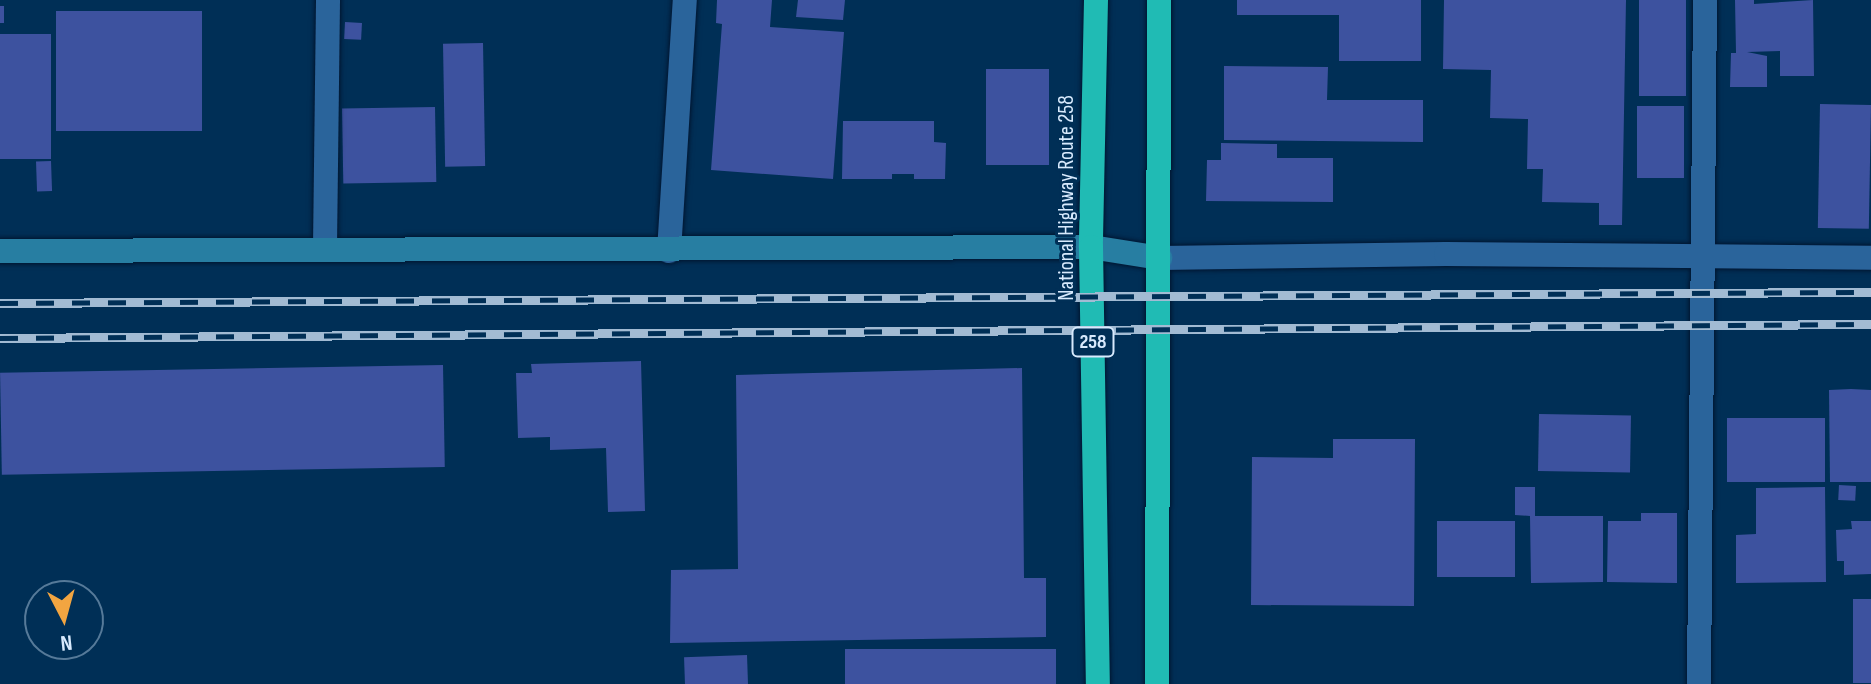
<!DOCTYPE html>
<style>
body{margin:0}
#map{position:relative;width:1871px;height:684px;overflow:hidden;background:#002f56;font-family:"Sofia Sans Condensed",sans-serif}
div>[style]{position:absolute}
.building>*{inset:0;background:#3d529f;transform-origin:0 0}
.roads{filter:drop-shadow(0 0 2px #001631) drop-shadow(0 0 2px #001631)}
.street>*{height:24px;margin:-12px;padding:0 12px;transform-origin:12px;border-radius:12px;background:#2a649b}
.secondary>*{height:24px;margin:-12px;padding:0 12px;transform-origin:12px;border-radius:12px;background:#277ea2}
.highway>*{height:24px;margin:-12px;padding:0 12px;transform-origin:12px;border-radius:12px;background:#20bbb4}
.rail>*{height:9px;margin-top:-4.5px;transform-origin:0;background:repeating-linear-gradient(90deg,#002f56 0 18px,#a2bbd3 0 36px);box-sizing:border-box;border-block:2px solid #a2bbd3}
span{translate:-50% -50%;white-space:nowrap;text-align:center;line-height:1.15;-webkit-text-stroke:6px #002f56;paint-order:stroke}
.shield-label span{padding:2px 6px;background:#002f56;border:2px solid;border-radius:6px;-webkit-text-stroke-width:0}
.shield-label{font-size:20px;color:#d8eafd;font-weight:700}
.street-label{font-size:22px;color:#d8eafd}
.north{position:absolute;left:24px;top:580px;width:80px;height:80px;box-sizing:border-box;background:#002f56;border:2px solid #567a99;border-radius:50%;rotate:174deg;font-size:22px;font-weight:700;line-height:32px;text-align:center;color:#d8eafd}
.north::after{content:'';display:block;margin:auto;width:28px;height:36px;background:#f2a541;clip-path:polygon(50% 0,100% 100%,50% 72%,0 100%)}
</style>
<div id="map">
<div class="building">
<i style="clip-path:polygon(717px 0,772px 0,770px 27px,844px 32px,833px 179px,711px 170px,722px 24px,716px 23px)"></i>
<i style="clip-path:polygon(798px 0,845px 0,843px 20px,796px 17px)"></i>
<i style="clip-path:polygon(1237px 0,1421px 0,1421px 61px,1339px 61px,1339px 15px,1237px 15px)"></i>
<i style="clip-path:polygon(1444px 0,1626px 0,1622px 225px,1599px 225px,1599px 203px,1542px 202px,1543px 169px,1527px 169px,1528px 119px,1490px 118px,1491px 70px,1443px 69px)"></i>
<i style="left:1639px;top:0;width:47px;height:96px"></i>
<i style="clip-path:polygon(1735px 0,1754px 0,1754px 4px,1813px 0,1814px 76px,1780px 76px,1780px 51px,1747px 52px,1767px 56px,1767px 87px,1730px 87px,1731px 53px,1736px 53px)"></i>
<i style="left:0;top:6px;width:4px;height:17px"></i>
<i style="left:56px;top:11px;width:146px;height:120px"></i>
<i style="left:345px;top:22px;width:17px;height:17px;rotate:3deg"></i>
<i style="left:51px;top:34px;width:125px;height:51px;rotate:90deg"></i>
<i style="left:483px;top:43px;width:123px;height:40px;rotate:89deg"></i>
<i style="clip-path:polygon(1224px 66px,1328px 67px,1327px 100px,1423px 100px,1423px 142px,1224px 140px)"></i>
<i style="left:986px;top:69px;width:63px;height:96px"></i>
<i style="left:1820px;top:104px;width:51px;height:124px;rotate:1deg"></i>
<i style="left:1637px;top:106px;width:47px;height:72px"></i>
<i style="left:435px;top:107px;width:75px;height:93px;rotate:89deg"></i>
<i style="clip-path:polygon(843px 121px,934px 121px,934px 142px,946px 143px,945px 179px,914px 179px,914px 174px,892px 174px,892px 179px,842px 179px)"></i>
<i style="clip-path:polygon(1221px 143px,1277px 144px,1277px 158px,1333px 158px,1333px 202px,1206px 201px,1207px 160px,1221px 160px)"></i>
<i style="left:51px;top:161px;width:30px;height:15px;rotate:88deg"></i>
<i style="clip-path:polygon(641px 361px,645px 511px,608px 512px,606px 448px,550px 450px,550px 437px,518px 438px,516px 373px,532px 373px,531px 364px)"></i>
<i style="left:443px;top:365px;width:102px;height:443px;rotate:89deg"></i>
<i style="clip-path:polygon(1022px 368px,1024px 578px,1046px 578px,1046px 637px,670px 643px,671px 570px,738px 569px,736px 375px)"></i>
<i style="clip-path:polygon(1851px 389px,1871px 390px,1871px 482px,1830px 482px,1829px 390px)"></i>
<i style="left:1539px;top:414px;width:92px;height:57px;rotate:1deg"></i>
<i style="left:1727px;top:418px;width:98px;height:64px"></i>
<i style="clip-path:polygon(1333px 439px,1415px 439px,1414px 606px,1251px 605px,1252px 457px,1333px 458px)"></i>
<i style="left:1839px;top:485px;width:17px;height:15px;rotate:3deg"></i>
<i style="clip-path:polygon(1515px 487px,1535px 487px,1535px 516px,1603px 516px,1603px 582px,1531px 583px,1530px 516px,1515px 515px)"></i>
<i style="clip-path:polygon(1825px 487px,1826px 582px,1736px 583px,1736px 535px,1756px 534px,1756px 488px)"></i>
<i style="clip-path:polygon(1641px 513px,1677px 513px,1677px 583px,1607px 582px,1608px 521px,1641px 521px)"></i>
<i style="left:1515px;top:521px;width:56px;height:78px;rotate:90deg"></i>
<i style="clip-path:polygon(1851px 521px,1871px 521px,1871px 574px,1844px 575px,1844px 561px,1837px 561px,1836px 530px,1852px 529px)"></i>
<i style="left:1871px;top:599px;width:84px;height:18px;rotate:90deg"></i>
<i style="left:845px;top:649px;width:211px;height:35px"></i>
<i style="left:747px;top:655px;width:29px;height:63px;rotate:88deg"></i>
</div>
<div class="roads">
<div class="street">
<i style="left:325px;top:247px;width:247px;rotate:-89.3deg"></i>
<i style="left:669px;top:251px;width:252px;rotate:-86.4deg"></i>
<i style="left:1160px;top:258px;width:286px;rotate:-0.8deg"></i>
<i style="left:1446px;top:254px;width:425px;rotate:0.5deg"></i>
<i style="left:1699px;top:684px;width:684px;rotate:-89.5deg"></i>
</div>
<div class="secondary">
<i style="left:0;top:251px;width:1091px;rotate:-0.21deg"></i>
<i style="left:1091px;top:247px;width:70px;rotate:9.1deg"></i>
</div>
<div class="highway">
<i style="left:1096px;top:0;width:247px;rotate:91.2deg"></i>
<i style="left:1091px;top:247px;width:437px;rotate:89.1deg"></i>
<i style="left:1157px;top:684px;width:684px;rotate:-89.83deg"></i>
</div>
</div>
<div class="rail">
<i style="left:0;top:303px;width:1871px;rotate:-0.34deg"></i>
<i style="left:0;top:338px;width:1871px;rotate:-0.43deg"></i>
</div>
<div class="shield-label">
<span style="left:1093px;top:342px">258</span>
</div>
<div class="street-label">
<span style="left:1067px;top:198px;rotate:-90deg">National Highway Route 258</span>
</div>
<div class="north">N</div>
</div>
